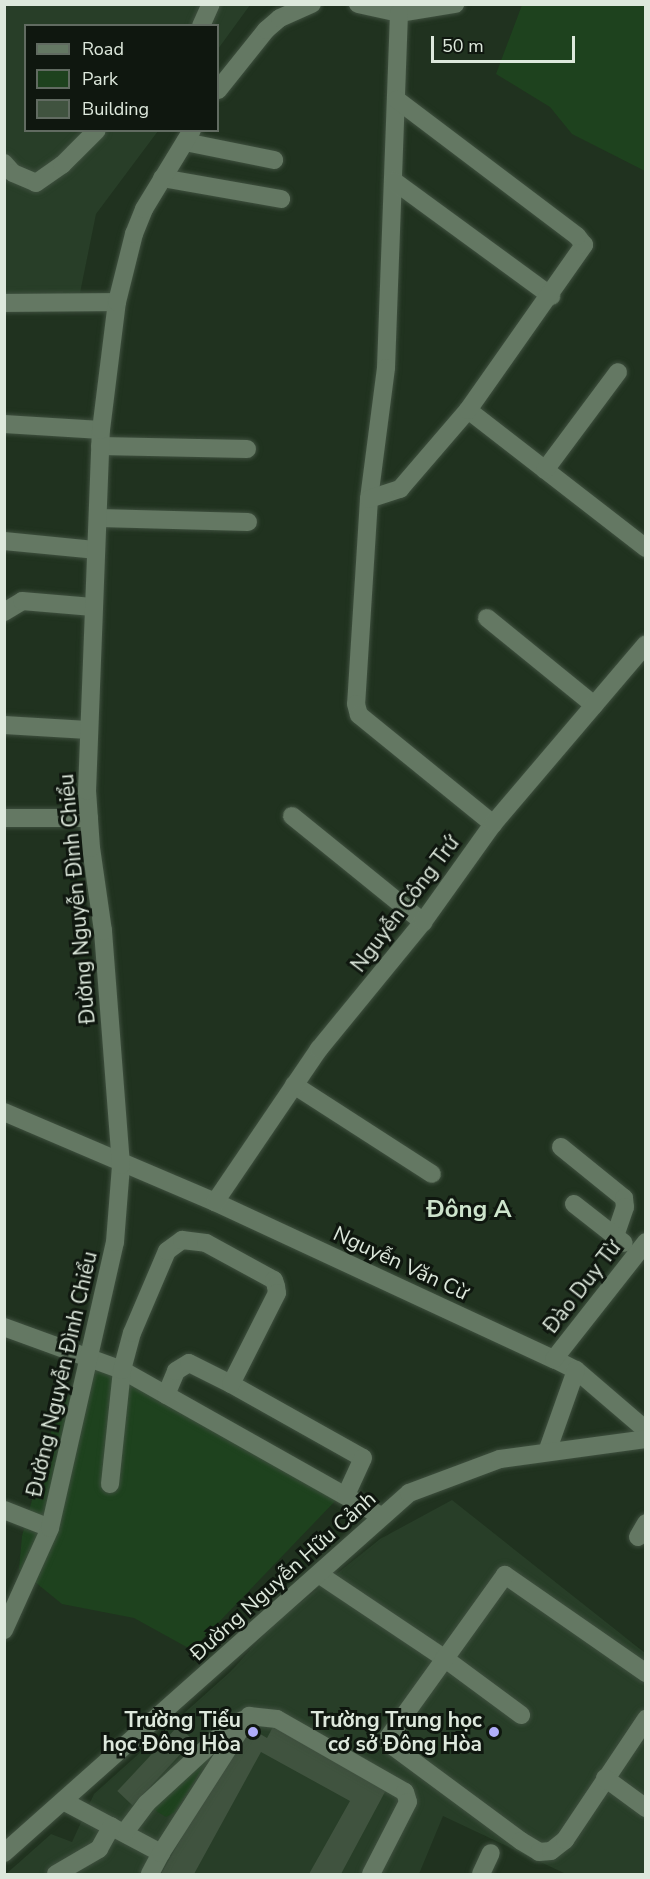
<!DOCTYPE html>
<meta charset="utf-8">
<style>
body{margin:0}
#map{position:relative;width:650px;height:1879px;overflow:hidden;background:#20321f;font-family:"Nunito Sans",sans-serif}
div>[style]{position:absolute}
.built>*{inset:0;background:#283e28}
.green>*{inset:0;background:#1e421e}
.building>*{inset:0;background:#40533f;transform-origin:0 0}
.roads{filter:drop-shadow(0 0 2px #3f503f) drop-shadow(0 0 2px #3f503f)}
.minor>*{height:18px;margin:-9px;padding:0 9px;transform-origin:9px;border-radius:9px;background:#647863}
.dots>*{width:16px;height:16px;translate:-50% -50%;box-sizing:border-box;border:3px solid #0f170f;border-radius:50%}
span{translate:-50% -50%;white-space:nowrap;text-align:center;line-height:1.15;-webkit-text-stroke:6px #0f170f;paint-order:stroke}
.street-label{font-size:21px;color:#dde8dc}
.poi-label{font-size:21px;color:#dde8dc;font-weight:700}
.right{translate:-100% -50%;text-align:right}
.quarter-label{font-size:24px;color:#cde4cc;font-weight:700}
.frame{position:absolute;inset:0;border:6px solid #dde8dc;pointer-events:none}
.legend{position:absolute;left:24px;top:24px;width:195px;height:108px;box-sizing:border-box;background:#0f170f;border:2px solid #616b61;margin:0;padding:8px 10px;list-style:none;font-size:18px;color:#dde8dc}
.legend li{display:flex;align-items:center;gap:12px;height:30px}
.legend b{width:30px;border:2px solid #616b61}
.scale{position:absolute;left:431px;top:36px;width:144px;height:27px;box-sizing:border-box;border:3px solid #dde8dc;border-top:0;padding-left:8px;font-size:18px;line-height:21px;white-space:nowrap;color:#dde8dc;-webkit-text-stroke:4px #0f170f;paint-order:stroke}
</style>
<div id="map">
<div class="built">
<i style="clip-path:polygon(4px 5px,250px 5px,218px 49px,218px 26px,26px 26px,26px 130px,158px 131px,96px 214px,79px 298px,4px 301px)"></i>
<i style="clip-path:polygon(452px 1500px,645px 1653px,645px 1874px,566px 1874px,443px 1816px,419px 1874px,6px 1874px,51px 1834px,72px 1842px,94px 1794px,230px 1672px,274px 1624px,380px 1539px)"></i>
</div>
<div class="green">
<i style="clip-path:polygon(522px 5px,645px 5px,645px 171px,572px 134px,550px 107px,496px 74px)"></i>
<i style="clip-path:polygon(98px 1365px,339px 1497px,192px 1650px,134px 1618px,62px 1604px,19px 1569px,22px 1536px,58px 1407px)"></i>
<i style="clip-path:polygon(211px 1754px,175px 1812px,166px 1817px,153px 1809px)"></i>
</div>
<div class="building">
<i style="clip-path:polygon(245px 1725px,267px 1738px,274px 1725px,386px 1790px,341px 1874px,309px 1874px,350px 1801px,261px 1752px,194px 1874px,161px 1874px)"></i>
<i style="left:178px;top:1726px;width:21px;height:89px;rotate:43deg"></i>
</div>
<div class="roads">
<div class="minor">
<i style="left:358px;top:4px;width:42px;rotate:12.4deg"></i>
<i style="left:399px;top:13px;width:57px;rotate:-9.1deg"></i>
<i style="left:399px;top:13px;width:355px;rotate:92.1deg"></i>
<i style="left:386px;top:368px;width:132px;rotate:97.4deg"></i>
<i style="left:369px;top:499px;width:205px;rotate:93.6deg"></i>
<i style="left:356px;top:704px;width:11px;rotate:75deg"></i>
<i style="left:359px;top:715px;width:173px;rotate:39.1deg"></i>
<i style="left:201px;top:26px;width:24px;rotate:-66deg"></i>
<i style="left:218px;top:90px;width:77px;rotate:-51.3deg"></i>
<i style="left:266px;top:30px;width:18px;rotate:-41deg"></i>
<i style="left:280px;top:18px;width:35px;rotate:-24deg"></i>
<i style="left:185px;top:142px;width:91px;rotate:11.4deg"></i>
<i style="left:4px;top:163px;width:13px;rotate:48deg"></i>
<i style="left:13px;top:173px;width:25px;rotate:23deg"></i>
<i style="left:36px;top:183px;width:32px;rotate:-35deg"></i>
<i style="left:62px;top:165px;width:49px;rotate:-45deg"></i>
<i style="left:162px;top:178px;width:121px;rotate:10deg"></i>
<i style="left:394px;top:181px;width:195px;rotate:36.2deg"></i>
<i style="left:4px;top:303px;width:113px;rotate:-0.5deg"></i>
<i style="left:468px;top:410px;width:225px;rotate:37.8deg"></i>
<i style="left:4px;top:424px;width:97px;rotate:3.5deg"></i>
<i style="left:100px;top:446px;width:147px;rotate:1.2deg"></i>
<i style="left:545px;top:470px;width:122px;rotate:-53.3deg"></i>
<i style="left:369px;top:499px;width:33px;rotate:-18deg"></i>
<i style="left:400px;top:489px;width:104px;rotate:-49.3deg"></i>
<i style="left:468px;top:410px;width:202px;rotate:-54.9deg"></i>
<i style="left:584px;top:245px;width:11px;rotate:-128deg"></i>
<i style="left:577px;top:236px;width:226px;rotate:-142.9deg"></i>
<i style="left:99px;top:518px;width:149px;rotate:1.5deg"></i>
<i style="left:4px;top:541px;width:91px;rotate:5.6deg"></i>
<i style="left:4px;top:612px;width:21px;rotate:-31deg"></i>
<i style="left:22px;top:601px;width:71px;rotate:4.8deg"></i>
<i style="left:487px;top:618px;width:138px;rotate:39.1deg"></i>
<i style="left:4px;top:725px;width:84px;rotate:3.4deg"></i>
<i style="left:292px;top:816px;width:169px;rotate:39deg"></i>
<i style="left:4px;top:818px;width:85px"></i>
<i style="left:294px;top:1085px;width:164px;rotate:32.8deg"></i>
<i style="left:4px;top:1112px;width:229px;rotate:23.1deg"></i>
<i style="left:215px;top:1202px;width:374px;rotate:24.9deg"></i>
<i style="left:554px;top:1359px;width:25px;rotate:27deg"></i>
<i style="left:576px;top:1370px;width:92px;rotate:40.6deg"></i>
<i style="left:561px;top:1147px;width:81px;rotate:39deg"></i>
<i style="left:624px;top:1198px;width:9px;rotate:84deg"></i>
<i style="left:625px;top:1207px;width:31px;rotate:109deg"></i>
<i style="left:215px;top:1202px;width:185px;rotate:-55.8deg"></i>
<i style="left:319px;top:1049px;width:164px;rotate:-50.7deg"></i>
<i style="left:423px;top:922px;width:120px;rotate:-54.5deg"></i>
<i style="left:493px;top:824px;width:236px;rotate:-49.6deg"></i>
<i style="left:574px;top:1204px;width:63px;rotate:38deg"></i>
<i style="left:4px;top:1327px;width:126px;rotate:20deg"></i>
<i style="left:122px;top:1370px;width:297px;rotate:29.4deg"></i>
<i style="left:554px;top:1359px;width:149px;rotate:-51.8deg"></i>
<i style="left:166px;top:1395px;width:26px;rotate:-67deg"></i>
<i style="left:176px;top:1371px;width:15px;rotate:-32deg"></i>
<i style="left:189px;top:1363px;width:47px;rotate:26.6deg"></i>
<i style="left:231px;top:1384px;width:151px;rotate:29.3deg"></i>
<i style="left:363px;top:1458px;width:41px;rotate:114.7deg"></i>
<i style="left:547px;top:1452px;width:87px;rotate:-70.5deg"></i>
<i style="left:110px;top:1484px;width:115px;rotate:-84deg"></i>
<i style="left:122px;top:1370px;width:38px;rotate:-75deg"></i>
<i style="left:132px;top:1333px;width:89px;rotate:-66.9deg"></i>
<i style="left:167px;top:1251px;width:19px;rotate:-36deg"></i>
<i style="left:182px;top:1240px;width:24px;rotate:7deg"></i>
<i style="left:206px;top:1243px;width:77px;rotate:28.6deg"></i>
<i style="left:274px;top:1280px;width:6px;rotate:72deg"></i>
<i style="left:276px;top:1286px;width:7px;rotate:82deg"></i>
<i style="left:277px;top:1293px;width:102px;rotate:116.8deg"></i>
<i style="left:4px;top:1510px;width:49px;rotate:21.4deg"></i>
<i style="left:638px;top:1537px;width:16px;rotate:-60deg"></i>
<i style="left:320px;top:1575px;width:149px;rotate:33.8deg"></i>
<i style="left:444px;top:1658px;width:96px;rotate:36.5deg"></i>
<i style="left:4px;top:1630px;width:112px;rotate:-65.7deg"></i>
<i style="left:50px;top:1528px;width:293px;rotate:-77.2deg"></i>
<i style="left:115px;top:1242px;width:77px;rotate:-85.5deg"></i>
<i style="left:121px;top:1165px;width:235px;rotate:-94.4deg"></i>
<i style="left:103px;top:931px;width:84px;rotate:-98.2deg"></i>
<i style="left:91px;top:848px;width:57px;rotate:-94deg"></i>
<i style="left:87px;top:791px;width:361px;rotate:-87.8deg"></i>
<i style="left:101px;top:430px;width:129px;rotate:-82.9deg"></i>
<i style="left:117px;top:302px;width:70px;rotate:-76deg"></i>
<i style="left:134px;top:234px;width:27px;rotate:-68deg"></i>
<i style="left:144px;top:209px;width:92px;rotate:-58.7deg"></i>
<i style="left:646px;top:1673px;width:172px;rotate:-145.2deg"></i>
<i style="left:505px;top:1575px;width:201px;rotate:125.7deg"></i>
<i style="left:388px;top:1738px;width:11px;rotate:56deg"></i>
<i style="left:394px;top:1747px;width:158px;rotate:36.5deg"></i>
<i style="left:521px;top:1841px;width:21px;rotate:31deg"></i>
<i style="left:539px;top:1852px;width:12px;rotate:-5deg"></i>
<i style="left:551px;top:1851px;width:18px;rotate:-38deg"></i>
<i style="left:565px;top:1840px;width:146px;rotate:-56.2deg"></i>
<i style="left:605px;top:1778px;width:51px;rotate:36.2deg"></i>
<i style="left:65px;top:1802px;width:109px;rotate:28deg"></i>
<i style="left:161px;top:1853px;width:24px;rotate:118deg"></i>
<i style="left:125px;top:1832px;width:36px;rotate:-53deg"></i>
<i style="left:147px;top:1803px;width:102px;rotate:-42.6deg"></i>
<i style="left:222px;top:1734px;width:25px;rotate:-34deg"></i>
<i style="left:4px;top:1853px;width:542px;rotate:-41.63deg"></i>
<i style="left:409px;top:1493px;width:97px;rotate:-20.5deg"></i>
<i style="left:500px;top:1459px;width:147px;rotate:-7.8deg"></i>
<i style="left:161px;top:1853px;width:163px;rotate:-57.3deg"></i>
<i style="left:249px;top:1716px;width:28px;rotate:6deg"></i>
<i style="left:277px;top:1719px;width:147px;rotate:29.7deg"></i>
<i style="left:405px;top:1792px;width:10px;rotate:73deg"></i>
<i style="left:408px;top:1802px;width:81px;rotate:117.2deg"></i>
<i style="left:56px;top:1874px;width:50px;rotate:-30.2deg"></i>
<i style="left:99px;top:1849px;width:26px;rotate:-61deg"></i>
<i style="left:481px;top:1874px;width:23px;rotate:-65deg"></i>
</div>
</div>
<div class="dots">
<i style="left:253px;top:1732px;background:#b0aefa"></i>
<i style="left:494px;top:1732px;background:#b0aefa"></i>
</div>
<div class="street-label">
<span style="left:77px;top:899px;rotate:-95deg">Đường Nguyễn Đình Chiểu</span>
<span style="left:405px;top:904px;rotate:-53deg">Nguyễn Công Trứ</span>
<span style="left:401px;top:1263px;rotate:25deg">Nguyễn Văn Cừ</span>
<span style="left:582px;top:1287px;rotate:-52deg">Đào Duy Từ</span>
<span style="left:62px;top:1374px;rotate:-77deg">Đường Nguyễn Đình Chiểu</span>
<span style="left:283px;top:1576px;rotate:-42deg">Đường Nguyễn Hữu Cảnh</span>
</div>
<div class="poi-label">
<span class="right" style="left:241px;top:1732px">Trường Tiểu<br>học Đông Hòa</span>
<span class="right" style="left:482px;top:1732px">Trường Trung học<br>cơ sở Đông Hòa</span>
</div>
<div class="quarter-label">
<span style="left:469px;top:1210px">Đông A</span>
</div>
<div class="frame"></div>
<ul class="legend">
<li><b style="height:8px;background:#647863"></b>Road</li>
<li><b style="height:16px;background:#1e421e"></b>Park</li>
<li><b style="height:16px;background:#40533f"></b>Building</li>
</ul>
<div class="scale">50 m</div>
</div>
